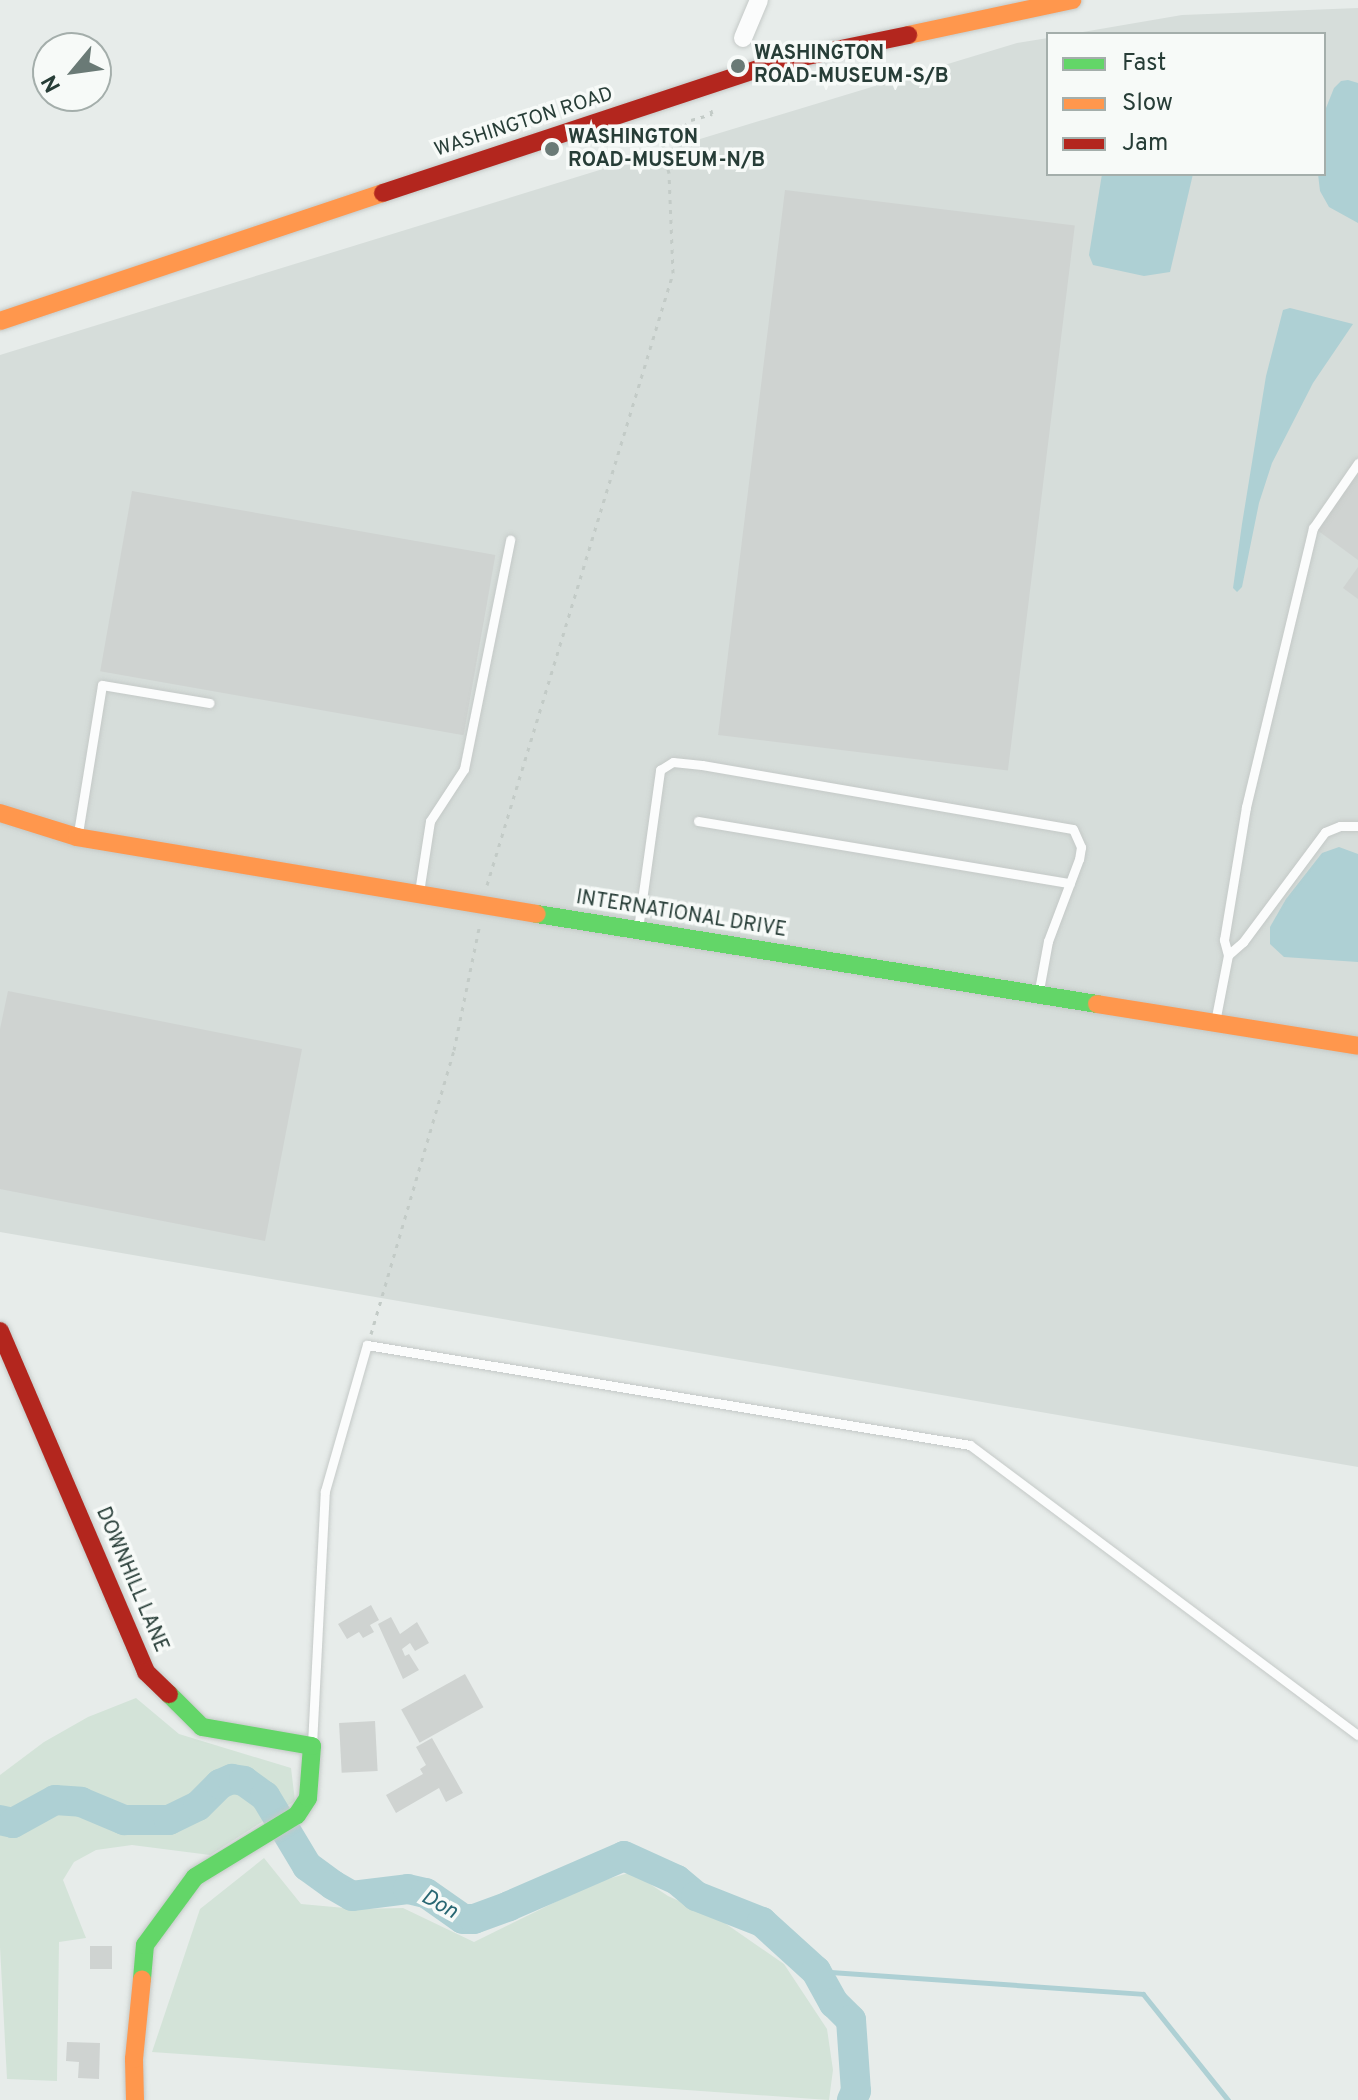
<!DOCTYPE html>
<style>
body{margin:0}
#map{position:relative;width:1358px;height:2100px;overflow:hidden;background:#e7ecea;font-family:Overpass,sans-serif}
div>[style]{position:absolute}
.built>*{inset:0;background:#d6ddda}
.green>*{inset:0;background:#d3e3d8}
.water>*{inset:0;background:#aed0d4}
.stream>*{height:5px;margin:-2.5px;padding:0 2.5px;transform-origin:2.5px;border-radius:2.5px;background:#aed0d4}
.river>*{height:30px;margin:-15px;padding:0 15px;transform-origin:15px;border-radius:15px;background:#aed0d4}
.building>*{inset:0;background:#cfd3d1;transform-origin:0 0}
.path>*{height:3px;margin-top:-1.5px;transform-origin:0;background:repeating-linear-gradient(90deg,#c3cbc7 0 4px,transparent 0 10px)}
.roads{filter:drop-shadow(0 0 2px #c4c9c7) drop-shadow(0 0 2px #c4c9c7)}
.lane>*{height:9px;margin:-4.5px;padding:0 4.5px;transform-origin:4.5px;border-radius:4.5px;background:#fbfcfc}
.street>*{height:18px;margin:-9px;padding:0 9px;transform-origin:9px;border-radius:9px;background:#fbfcfc}
.fast>*{height:18px;margin:-9px;padding:0 9px;transform-origin:9px;border-radius:9px;background:#63d668}
.slow>*{height:18px;margin:-9px;padding:0 9px;transform-origin:9px;border-radius:9px;background:#ff974d}
.jam>*{height:18px;margin:-9px;padding:0 9px;transform-origin:9px;border-radius:9px;background:#b3261e}
.dots>*{width:22px;height:22px;translate:-50% -50%;box-sizing:border-box;border:4px solid #f7faf8;border-radius:50%}
span{translate:-50% -50%;white-space:nowrap;text-align:center;line-height:1.15;-webkit-text-stroke:7px #f7faf8;paint-order:stroke}
.poi-label{font-size:20px;color:#273d37;font-weight:700}
.left{translate:0 -50%;text-align:left}
.street-label{font-size:20px;color:#273d37}
.water-label{font-size:22px;color:#286773;font-style:italic}
.legend{position:absolute;left:1046px;top:32px;width:280px;height:144px;box-sizing:border-box;background:#f7faf8;border:2px solid #a4aeab;margin:0;padding:10px 14px;list-style:none;font-size:24px;color:#273d37}
.legend li{display:flex;align-items:center;gap:16px;height:40px}
.legend b{width:40px;border:2px solid #a4aeab}
.north{position:absolute;left:32px;top:32px;width:80px;height:80px;box-sizing:border-box;background:#f7faf8;border:2px solid #a4aeab;border-radius:50%;rotate:241deg;font-size:22px;font-weight:700;line-height:32px;text-align:center;color:#273d37}
.north::after{content:'';display:block;margin:auto;width:28px;height:36px;background:#6a7a76;clip-path:polygon(50% 0,100% 100%,50% 72%,0 100%)}
</style>
<div id="map">
<div class="built">
<i style="clip-path:polygon(1358px 8px,1358px 1467px,0 1232px,0 355px,700px 139px,1017px 43px,1048px 38px,1048px 174px,1324px 174px,1324px 34px,1071px 34px,1182px 15px)"></i>
</div>
<div class="green">
<i style="clip-path:polygon(136px 1698px,179px 1734px,291px 1768px,295px 1801px,210px 1855px,132px 1845px,96px 1850px,74px 1862px,63px 1880px,86px 1938px,59px 1942px,57px 2081px,7px 2079px,0 1947px,0 1775px,44px 1742px,88px 1717px)"></i>
<i style="clip-path:polygon(264px 1858px,301px 1904px,356px 1909px,403px 1908px,474px 1942px,594px 1883px,632px 1872px,668px 1896px,719px 1919px,784px 1964px,827px 2029px,833px 2070px,829px 2100px,152px 2052px,200px 1909px)"></i>
</div>
<div class="water">
<i style="clip-path:polygon(1348px 80px,1358px 83px,1358px 223px,1329px 207px,1320px 191px,1318px 174px,1324px 174px,1324px 113px,1334px 88px,1341px 81px)"></i>
<i style="clip-path:polygon(1102px 174px,1193px 174px,1170px 272px,1144px 276px,1093px 265px,1089px 255px)"></i>
<i style="clip-path:polygon(1290px 308px,1353px 324px,1313px 383px,1272px 463px,1259px 503px,1242px 587px,1237px 592px,1233px 588px,1242px 524px,1266px 376px,1283px 310px)"></i>
<i style="clip-path:polygon(1339px 847px,1358px 854px,1358px 962px,1284px 957px,1270px 944px,1270px 927px,1286px 899px,1322px 853px)"></i>
</div>
<div class="stream">
<i style="left:816px;top:1971px;width:328px;rotate:4deg"></i>
<i style="left:1143px;top:1994px;width:136px;rotate:51.3deg"></i>
</div>
<div class="river">
<i style="left:0;top:1820px;width:13px;rotate:13deg"></i>
<i style="left:13px;top:1823px;width:48px;rotate:-28.7deg"></i>
<i style="left:55px;top:1800px;width:26px;rotate:4deg"></i>
<i style="left:81px;top:1802px;width:47px;rotate:22.7deg"></i>
<i style="left:124px;top:1820px;width:45px"></i>
<i style="left:169px;top:1820px;width:32px;rotate:-26deg"></i>
<i style="left:198px;top:1806px;width:31px;rotate:-45deg"></i>
<i style="left:220px;top:1784px;width:13px;rotate:-23deg"></i>
<i style="left:232px;top:1779px;width:12px;rotate:9deg"></i>
<i style="left:244px;top:1781px;width:26px;rotate:36deg"></i>
<i style="left:265px;top:1796px;width:82px;rotate:59deg"></i>
<i style="left:307px;top:1866px;width:32px;rotate:36deg"></i>
<i style="left:333px;top:1885px;width:22px;rotate:30deg"></i>
<i style="left:352px;top:1896px;width:56px;rotate:-7.1deg"></i>
<i style="left:408px;top:1889px;width:18px;rotate:13deg"></i>
<i style="left:426px;top:1893px;width:45px;rotate:35.1deg"></i>
<i style="left:463px;top:1919px;width:11px"></i>
<i style="left:474px;top:1919px;width:37px;rotate:-20deg"></i>
<i style="left:509px;top:1906px;width:125px;rotate:-23.5deg"></i>
<i style="left:624px;top:1856px;width:58px;rotate:24.4deg"></i>
<i style="left:677px;top:1880px;width:25px;rotate:40deg"></i>
<i style="left:696px;top:1896px;width:71px;rotate:21.5deg"></i>
<i style="left:762px;top:1922px;width:73px;rotate:42.2deg"></i>
<i style="left:816px;top:1971px;width:37px;rotate:61deg"></i>
<i style="left:834px;top:2003px;width:24px;rotate:45deg"></i>
<i style="left:851px;top:2020px;width:71px;rotate:86deg"></i>
<i style="left:856px;top:2091px;width:10px;rotate:114deg"></i>
</div>
<div class="building">
<i style="left:785px;top:190px;width:292px;height:549px;rotate:7deg"></i>
<i style="clip-path:polygon(1358px 465px,1358px 560px,1313px 527px)"></i>
<i style="left:132px;top:491px;width:369px;height:183px;rotate:10deg"></i>
<i style="clip-path:polygon(1358px 567px,1358px 599px,1343px 588px)"></i>
<i style="clip-path:polygon(8px 991px,302px 1049px,265px 1241px,0 1189px,0 1029px)"></i>
<i style="clip-path:polygon(371px 1605px,379px 1620px,370px 1625px,374px 1632px,363px 1638px,359px 1632px,347px 1639px,338px 1624px)"></i>
<i style="clip-path:polygon(391px 1617px,400px 1634px,417px 1622px,429px 1643px,415px 1651px,410px 1643px,402px 1649px,405px 1656px,409px 1654px,419px 1670px,403px 1679px,378px 1624px)"></i>
<i style="left:465px;top:1674px;width:38px;height:73px;rotate:61deg"></i>
<i style="left:375px;top:1721px;width:50px;height:36px;rotate:87deg"></i>
<i style="clip-path:polygon(432px 1738px,463px 1793px,446px 1802px,439px 1788px,396px 1813px,386px 1795px,423px 1774px,420px 1769px,426px 1765px,416px 1747px)"></i>
<i style="left:90px;top:1946px;width:22px;height:23px"></i>
<i style="clip-path:polygon(67px 2042px,100px 2043px,99px 2079px,78px 2078px,79px 2062px,66px 2061px)"></i>
</div>
<div class="path">
<i style="left:487px;top:885px;width:640px;rotate:-73.09deg"></i>
<i style="left:673px;top:273px;width:100px;rotate:-92.3deg"></i>
<i style="left:669px;top:173px;width:27px;rotate:-105deg"></i>
<i style="left:662px;top:147px;width:40px;rotate:-43deg"></i>
<i style="left:691px;top:120px;width:22px;rotate:-16deg"></i>
<i style="left:712px;top:114px;width:7px;rotate:-106deg"></i>
<i style="left:371px;top:1334px;width:296px;rotate:-73.7deg"></i>
<i style="left:454px;top:1050px;width:125px;rotate:-78.4deg"></i>
</div>
<div class="roads">
<div class="lane">
<i style="left:698px;top:821px;width:377px;rotate:9.5deg"></i>
<i style="left:78px;top:833px;width:150px;rotate:-80.8deg"></i>
<i style="left:102px;top:685px;width:109px;rotate:9.5deg"></i>
<i style="left:419px;top:892px;width:72px;rotate:-81.2deg"></i>
<i style="left:430px;top:821px;width:62px;rotate:-56.8deg"></i>
<i style="left:464px;top:769px;width:234px;rotate:-78.6deg"></i>
<i style="left:638px;top:929px;width:161px;rotate:-82.1deg"></i>
<i style="left:660px;top:770px;width:15px;rotate:-32deg"></i>
<i style="left:673px;top:762px;width:29px;rotate:6deg"></i>
<i style="left:702px;top:765px;width:376px;rotate:9.8deg"></i>
<i style="left:1073px;top:829px;width:20px;rotate:66deg"></i>
<i style="left:1081px;top:847px;width:12px;rotate:99deg"></i>
<i style="left:1079px;top:859px;width:88px;rotate:110.7deg"></i>
<i style="left:1048px;top:941px;width:50px;rotate:100.4deg"></i>
<i style="left:1228px;top:955px;width:20px;rotate:-41deg"></i>
<i style="left:1243px;top:942px;width:137px;rotate:-53.3deg"></i>
<i style="left:1325px;top:832px;width:16px;rotate:-22deg"></i>
<i style="left:1340px;top:826px;width:18px"></i>
<i style="left:1215px;top:1022px;width:68px;rotate:-79deg"></i>
<i style="left:1228px;top:955px;width:16px;rotate:-105deg"></i>
<i style="left:1224px;top:940px;width:135px;rotate:-80.6deg"></i>
<i style="left:1246px;top:807px;width:287px;rotate:-76.5deg"></i>
<i style="left:1313px;top:528px;width:79px;rotate:-55.3deg"></i>
<i style="left:312px;top:1745px;width:254px;rotate:-87.1deg"></i>
<i style="left:325px;top:1491px;width:152px;rotate:-74deg"></i>
<i style="left:367px;top:1345px;width:611px;rotate:9.42deg"></i>
<i style="left:970px;top:1445px;width:484px;rotate:36.8deg"></i>
</div>
<div class="street">
<i style="left:743px;top:38px;width:41px;rotate:-67.2deg"></i>
</div>
<div class="fast">
<i style="left:537px;top:914px;width:567px;rotate:9.13deg"></i>
<i style="left:142px;top:1979px;width:34px;rotate:-85deg"></i>
<i style="left:145px;top:1945px;width:84px;rotate:-53.7deg"></i>
<i style="left:195px;top:1877px;width:119px;rotate:-31.3deg"></i>
<i style="left:297px;top:1815px;width:20px;rotate:-57deg"></i>
<i style="left:308px;top:1798px;width:52px;rotate:-85.6deg"></i>
<i style="left:312px;top:1746px;width:112px;rotate:-170.2deg"></i>
<i style="left:202px;top:1727px;width:47px;rotate:-135deg"></i>
</div>
<div class="slow">
<i style="left:908px;top:35px;width:168px;rotate:-12deg"></i>
<i style="left:0;top:321px;width:404px;rotate:-18.5deg"></i>
<i style="left:0;top:813px;width:81px;rotate:17.3deg"></i>
<i style="left:77px;top:837px;width:466px;rotate:9.5deg"></i>
<i style="left:1097px;top:1004px;width:264px;rotate:9.1deg"></i>
<i style="left:135px;top:2100px;width:41px;rotate:-91.4deg"></i>
<i style="left:134px;top:2059px;width:80px;rotate:-84.3deg"></i>
</div>
<div class="jam">
<i style="left:383px;top:193px;width:416px;rotate:-18.3deg"></i>
<i style="left:778px;top:62px;width:133px;rotate:-11.7deg"></i>
<i style="left:0;top:1331px;width:371px;rotate:66.8deg"></i>
<i style="left:146px;top:1672px;width:32px;rotate:44deg"></i>
</div>
</div>
<div class="dots">
<i style="left:738px;top:66px;background:#6a7a76"></i>
<i style="left:552px;top:149px;background:#6a7a76"></i>
</div>
<div class="poi-label">
<span class="left" style="left:754px;top:66px">WASHINGTON<br>ROAD-MUSEUM-S/B</span>
<span class="left" style="left:568px;top:150px">WASHINGTON<br>ROAD-MUSEUM-N/B</span>
</div>
<div class="street-label">
<span style="left:524px;top:123px;rotate:-18deg">WASHINGTON ROAD</span>
<span style="left:681px;top:915px;rotate:9deg">INTERNATIONAL DRIVE</span>
<span style="left:131px;top:1580px;rotate:67deg">DOWNHILL LANE</span>
</div>
<div class="water-label">
<span style="left:439px;top:1905px;rotate:29deg">Don</span>
</div>
<ul class="legend">
<li><b style="height:10px;background:#63d668"></b>Fast</li>
<li><b style="height:10px;background:#ff974d"></b>Slow</li>
<li><b style="height:10px;background:#b3261e"></b>Jam</li>
</ul>
<div class="north">N</div>
</div>
